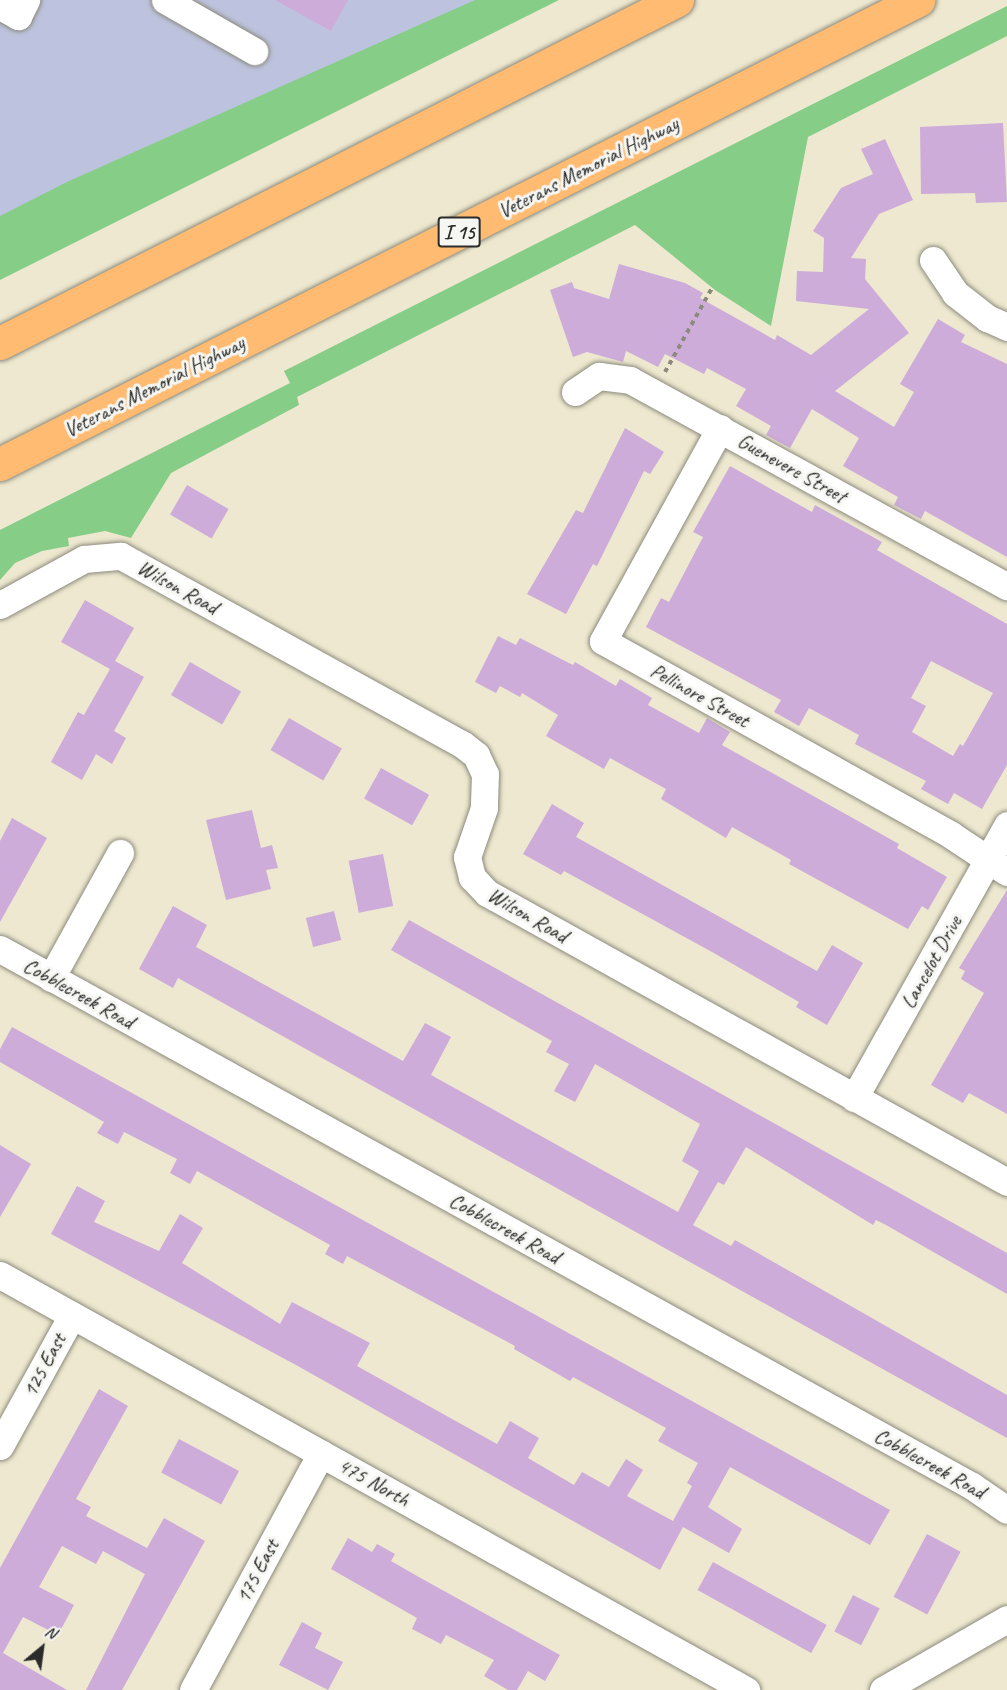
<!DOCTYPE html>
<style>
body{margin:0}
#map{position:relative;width:1007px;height:1690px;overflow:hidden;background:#ede8cf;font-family:Caveat,sans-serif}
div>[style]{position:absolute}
.industrial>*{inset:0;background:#bdc3de}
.green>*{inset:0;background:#86cd87}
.building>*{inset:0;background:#cdacda;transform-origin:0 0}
.path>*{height:4px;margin-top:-2px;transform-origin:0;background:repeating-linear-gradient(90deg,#8c8a7d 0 4.5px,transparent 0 9px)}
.roads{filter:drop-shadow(0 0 2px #8c8a7d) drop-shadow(0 0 2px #8c8a7d)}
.minor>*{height:27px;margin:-13.5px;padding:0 13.5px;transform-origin:13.5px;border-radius:13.5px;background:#fff}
.highway>*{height:33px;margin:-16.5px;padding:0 16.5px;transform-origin:16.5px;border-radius:16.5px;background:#ffbb71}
span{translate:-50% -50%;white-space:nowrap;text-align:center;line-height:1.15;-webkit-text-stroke:6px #f6f6f2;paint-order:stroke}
.shield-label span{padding:2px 4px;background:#f6f6f2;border:2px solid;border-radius:4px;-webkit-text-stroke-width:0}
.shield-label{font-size:20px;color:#2b2b2b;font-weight:700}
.street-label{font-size:21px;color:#2b2b2b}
.north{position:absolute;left:12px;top:1618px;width:60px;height:60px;-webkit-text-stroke:4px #f6f6f2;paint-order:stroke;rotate:29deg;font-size:16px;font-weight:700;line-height:24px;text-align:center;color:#2b2b2b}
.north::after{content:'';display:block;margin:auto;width:21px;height:27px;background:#2b2b2b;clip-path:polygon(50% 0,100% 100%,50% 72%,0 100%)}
</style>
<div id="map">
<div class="industrial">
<i style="clip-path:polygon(0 0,536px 0,0 278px)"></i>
</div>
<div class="green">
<i style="clip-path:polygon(475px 0,559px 0,0 280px,0 216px,69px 181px)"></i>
<i style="clip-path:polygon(1007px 6px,1007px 36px,808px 137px,771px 326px,715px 290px,635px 225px,297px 397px,299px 405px,171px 473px,131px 538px,105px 531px,68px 538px,69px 546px,42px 551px,15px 563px,0 580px,0 530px,290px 383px,284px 371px)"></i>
</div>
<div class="building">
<i style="clip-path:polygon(275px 0,348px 0,331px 31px)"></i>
<i style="clip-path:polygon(1003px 123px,1007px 202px,976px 203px,975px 193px,921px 194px,920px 127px)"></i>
<i style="clip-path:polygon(885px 139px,913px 200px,879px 214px,851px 258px,866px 259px,865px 279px,909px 333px,835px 391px,894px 427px,914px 392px,900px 384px,938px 319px,965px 335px,961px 342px,1007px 364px,1007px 557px,925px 511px,921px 519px,894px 505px,898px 497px,843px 466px,859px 438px,812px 409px,790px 448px,766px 435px,771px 426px,736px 406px,746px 389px,707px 368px,704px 374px,665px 354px,658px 367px,626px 351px,623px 362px,587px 352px,573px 357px,550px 290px,572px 282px,574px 288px,609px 299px,619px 264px,685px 283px,703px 293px,700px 298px,775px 340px,777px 335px,811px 355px,869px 309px,796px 301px,797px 271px,823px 272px,824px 238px,813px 231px,841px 188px,873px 174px,861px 149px)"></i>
<i style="clip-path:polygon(625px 428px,664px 452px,650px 474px,644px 471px,597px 566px,593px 564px,566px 614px,527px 594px,576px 510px,583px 513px)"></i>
<i style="clip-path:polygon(evenodd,730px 466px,812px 512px,815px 505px,882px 542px,877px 550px,1007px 624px,1007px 765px,982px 809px,954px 793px,948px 804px,921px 789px,926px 781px,855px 744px,859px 735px,809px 708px,799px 726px,774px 712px,781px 700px,646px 627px,661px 598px,669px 602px,703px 537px,693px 532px,730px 466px,931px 661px,993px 693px,963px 746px,960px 744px,953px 756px,912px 732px,926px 706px,911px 698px,931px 661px)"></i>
<i style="left:187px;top:485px;width:48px;height:34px;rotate:30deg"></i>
<i style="clip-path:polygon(85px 600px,134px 628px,115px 661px,144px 677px,114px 731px,126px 738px,112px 764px,96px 754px,82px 780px,51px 762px,78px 712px,84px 715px,110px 669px,61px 642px)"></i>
<i style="clip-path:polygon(498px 636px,516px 645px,520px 638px,573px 665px,575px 662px,616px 686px,620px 679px,652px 698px,648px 705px,699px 733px,707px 718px,730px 732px,722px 745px,899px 844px,897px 848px,947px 877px,928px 910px,922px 906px,908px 929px,789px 864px,791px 860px,732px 827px,726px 838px,661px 799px,666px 789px,610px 758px,604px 769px,546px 736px,558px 715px,522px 693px,520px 697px,500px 686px,496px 693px,475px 682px)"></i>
<i style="left:190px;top:662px;width:59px;height:38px;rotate:30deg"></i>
<i style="left:289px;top:718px;width:61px;height:37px;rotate:30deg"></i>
<i style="left:381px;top:768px;width:55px;height:35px;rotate:29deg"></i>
<i style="clip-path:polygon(552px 804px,584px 823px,576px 837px,817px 971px,832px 945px,863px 963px,827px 1025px,796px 1007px,799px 1002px,712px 952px,564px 871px,561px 875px,523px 854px)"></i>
<i style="clip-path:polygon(252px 810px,261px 848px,272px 845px,278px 868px,266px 870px,271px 889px,226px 900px,206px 820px)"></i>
<i style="clip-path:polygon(12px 818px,47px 838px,0 922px,0 841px)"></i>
<i style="left:383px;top:854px;width:53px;height:35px;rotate:79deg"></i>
<i style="clip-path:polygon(1007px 890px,1007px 1114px,969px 1093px,963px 1103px,931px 1085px,984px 993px,961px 979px,965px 971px,959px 968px)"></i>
<i style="clip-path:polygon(173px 906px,207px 925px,196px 947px,403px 1061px,425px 1023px,451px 1037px,431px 1075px,678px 1212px,699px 1171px,682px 1161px,700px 1124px,595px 1064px,575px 1102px,554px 1091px,569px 1064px,546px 1052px,552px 1041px,391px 950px,409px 920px,1007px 1253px,1007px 1294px,886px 1225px,876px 1220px,873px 1225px,746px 1147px,724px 1185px,718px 1182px,693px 1225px,731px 1246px,735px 1240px,1007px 1395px,1007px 1438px,178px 978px,173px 988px,139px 969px)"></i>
<i style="left:334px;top:911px;width:30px;height:29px;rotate:76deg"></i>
<i style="clip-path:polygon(12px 1027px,890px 1510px,870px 1545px,730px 1467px,708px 1507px,742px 1529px,729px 1553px,683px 1527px,660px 1570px,296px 1365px,51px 1234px,77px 1186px,105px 1201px,94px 1222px,159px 1251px,180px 1214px,203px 1228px,182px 1263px,280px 1324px,292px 1302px,370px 1343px,357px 1366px,497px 1444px,510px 1421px,539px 1438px,528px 1458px,574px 1485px,582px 1472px,609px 1487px,626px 1459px,643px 1470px,627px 1496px,673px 1521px,692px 1486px,687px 1483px,698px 1463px,658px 1441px,666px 1428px,573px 1377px,570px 1381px,514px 1349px,515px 1346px,347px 1256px,343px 1264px,325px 1254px,330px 1245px,197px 1171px,190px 1184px,170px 1173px,177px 1159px,124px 1132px,118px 1144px,97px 1133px,104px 1122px,0 1062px,0 1049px)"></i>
<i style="clip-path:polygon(0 1145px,31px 1164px,0 1217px)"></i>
<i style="clip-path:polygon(99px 1389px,128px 1406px,76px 1499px,91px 1507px,86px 1516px,147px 1548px,164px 1518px,205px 1541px,122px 1690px,86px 1690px,145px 1574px,103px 1551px,96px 1564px,62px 1546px,39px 1587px,74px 1605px,58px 1635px,23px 1617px,3px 1653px,67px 1690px,0 1690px,0 1568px)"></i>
<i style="left:179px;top:1439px;width:68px;height:38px;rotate:28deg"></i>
<i style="left:927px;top:1534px;width:38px;height:71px;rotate:28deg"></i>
<i style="clip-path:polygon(348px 1538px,372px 1552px,377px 1544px,395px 1554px,391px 1561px,417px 1576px,560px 1655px,545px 1681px,528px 1671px,517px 1690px,508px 1690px,484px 1676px,494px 1660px,446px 1635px,441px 1644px,412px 1629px,417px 1618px,331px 1569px)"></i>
<i style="left:713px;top:1562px;width:130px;height:32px;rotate:29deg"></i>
<i style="left:853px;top:1595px;width:30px;height:41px;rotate:27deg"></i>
<i style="clip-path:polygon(302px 1622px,322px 1633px,315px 1648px,343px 1662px,328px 1690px,279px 1665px)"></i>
</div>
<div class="path">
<i style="left:665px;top:372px;width:98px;rotate:-60.8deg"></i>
</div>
<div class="roads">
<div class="minor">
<i style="left:165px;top:0;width:103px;rotate:29.8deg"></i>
<i style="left:0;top:6px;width:21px;rotate:29deg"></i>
<i style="left:18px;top:16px;width:18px;rotate:-63deg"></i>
<i style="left:933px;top:260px;width:40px;rotate:56deg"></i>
<i style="left:955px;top:293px;width:41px;rotate:38deg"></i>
<i style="left:987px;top:318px;width:22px;rotate:24deg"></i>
<i style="left:575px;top:392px;width:29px;rotate:-34deg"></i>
<i style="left:599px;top:376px;width:31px;rotate:7deg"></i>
<i style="left:630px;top:380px;width:430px;rotate:28.7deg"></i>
<i style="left:720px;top:428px;width:243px;rotate:118.8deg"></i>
<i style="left:603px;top:641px;width:398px;rotate:29.1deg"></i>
<i style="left:951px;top:835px;width:67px;rotate:33.5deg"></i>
<i style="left:0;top:605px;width:96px;rotate:-28.7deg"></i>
<i style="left:84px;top:559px;width:37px;rotate:-5deg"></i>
<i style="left:121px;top:556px;width:389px;rotate:28.9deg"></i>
<i style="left:462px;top:744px;width:18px;rotate:38deg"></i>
<i style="left:476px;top:755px;width:21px;rotate:65deg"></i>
<i style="left:485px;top:774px;width:34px;rotate:92deg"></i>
<i style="left:484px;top:808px;width:52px;rotate:109.1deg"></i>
<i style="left:467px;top:857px;width:21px;rotate:76deg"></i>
<i style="left:472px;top:877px;width:22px;rotate:47deg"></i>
<i style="left:487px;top:893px;width:595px;rotate:29.06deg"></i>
<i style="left:0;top:949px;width:1110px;rotate:28.92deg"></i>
<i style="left:972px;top:1486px;width:42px;rotate:34.4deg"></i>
<i style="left:51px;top:978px;width:143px;rotate:-61.1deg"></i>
<i style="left:854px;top:1098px;width:313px;rotate:-60.7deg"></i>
<i style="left:0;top:1275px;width:854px;rotate:29.09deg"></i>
<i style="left:0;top:1446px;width:149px;rotate:-61.2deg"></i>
<i style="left:193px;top:1690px;width:269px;rotate:-61.6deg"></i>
<i style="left:883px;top:1690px;width:143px;rotate:-29.8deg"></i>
</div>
<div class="highway">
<i style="left:0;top:343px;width:759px;rotate:-26.87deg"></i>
<i style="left:0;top:464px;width:1029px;rotate:-26.81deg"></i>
</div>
</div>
<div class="shield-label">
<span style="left:459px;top:232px">I 15</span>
</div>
<div class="street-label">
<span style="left:588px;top:167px;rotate:-27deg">Veterans Memorial Highway</span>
<span style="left:154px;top:386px;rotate:-27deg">Veterans Memorial Highway</span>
<span style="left:792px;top:468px;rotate:29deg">Guenevere Street</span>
<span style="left:178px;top:587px;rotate:29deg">Wilson Road</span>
<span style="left:700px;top:695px;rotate:29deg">Pellinore Street</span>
<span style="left:528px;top:915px;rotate:30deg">Wilson Road</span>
<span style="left:931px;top:962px;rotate:-61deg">Lancelot Drive</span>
<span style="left:79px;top:993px;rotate:29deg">Cobblecreek Road</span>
<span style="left:505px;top:1228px;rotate:29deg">Cobblecreek Road</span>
<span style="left:44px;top:1365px;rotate:-62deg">125 East</span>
<span style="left:930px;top:1463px;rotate:29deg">Cobblecreek Road</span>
<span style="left:374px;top:1482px;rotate:29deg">475 North</span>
<span style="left:257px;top:1571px;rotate:-62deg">175 East</span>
</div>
<div class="north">N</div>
</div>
